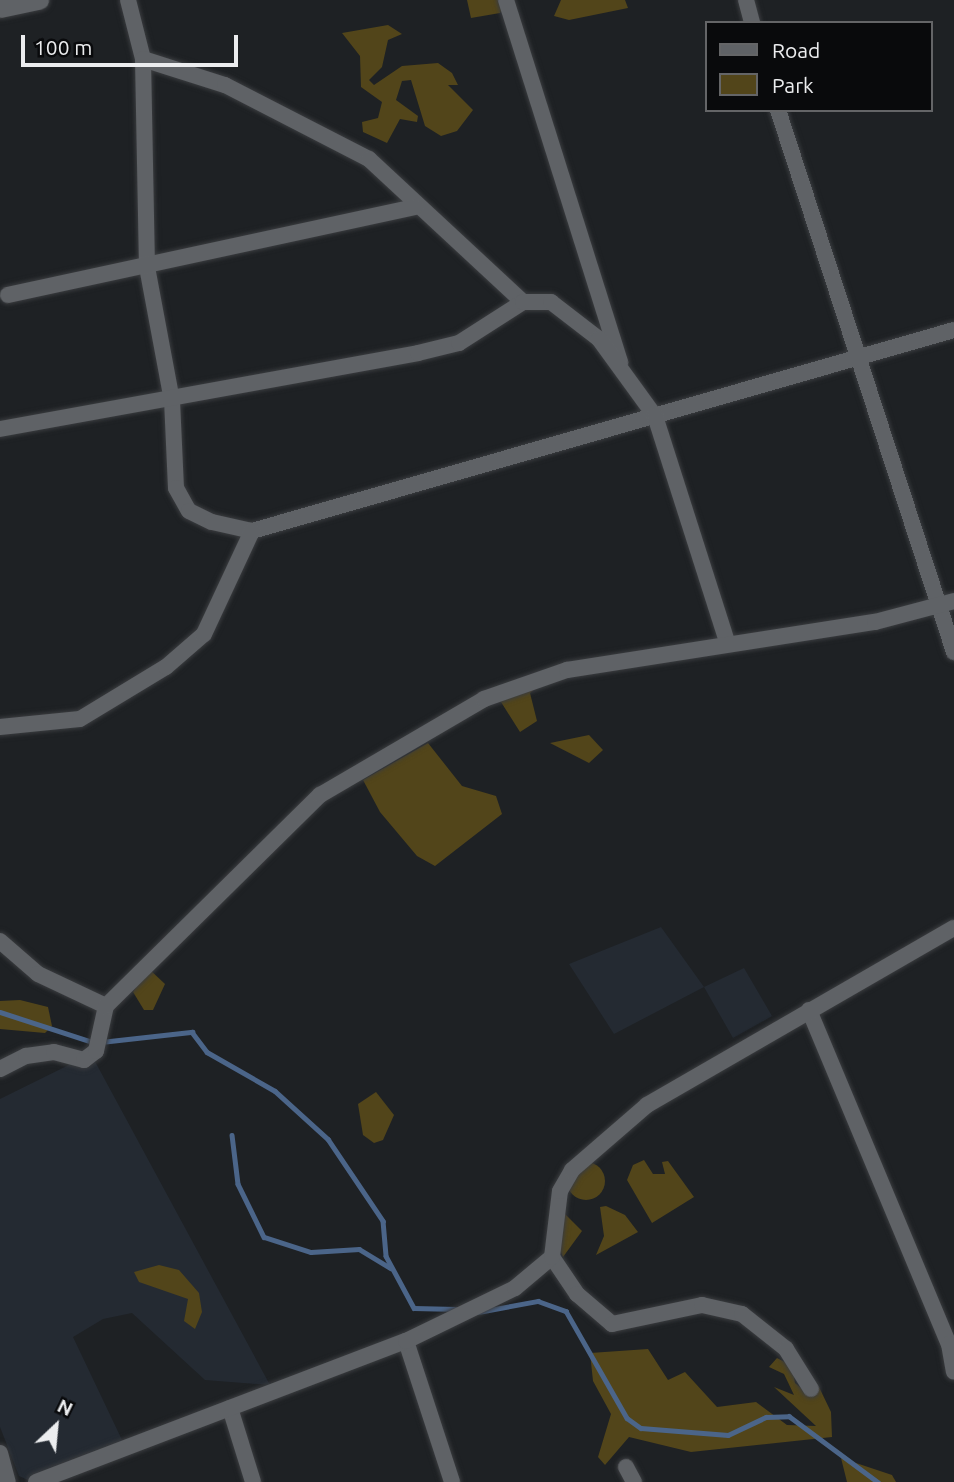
<!DOCTYPE html>
<style>
body{margin:0}
#map{position:relative;width:954px;height:1482px;overflow:hidden;background:#1e2124;font-family:Ubuntu,sans-serif}
div>[style]{position:absolute}
.built>*{inset:0;background:#242a32}
.green>*{inset:0;background:#52451a}
.round{border-radius:50%}
.stream>*{height:4.5px;margin:-2.25px;padding:0 2.25px;transform-origin:2.25px;border-radius:2.25px;background:#4b6589}
.roads{filter:drop-shadow(0 0 2px #3a3c3f) drop-shadow(0 0 2px #3a3c3f)}
.minor>*{height:16px;margin:-8px;padding:0 8px;transform-origin:8px;border-radius:8px;background:#5f6266}
.tertiary>*{height:19px;margin:-9.5px;padding:0 9.5px;transform-origin:9.5px;border-radius:9.5px;background:#5f6266}
span{translate:-50% -50%;white-space:nowrap;text-align:center;line-height:1.15;-webkit-text-stroke:7px #090a0c;paint-order:stroke}
.legend{position:absolute;left:705px;top:21px;width:228px;height:91px;box-sizing:border-box;background:#090a0c;border:2px solid #646567;margin:0;padding:9px 12px;list-style:none;font-size:21px;color:#ecedef}
.legend li{display:flex;align-items:center;gap:14px;height:35px}
.legend b{width:35px;border:2px solid #646567}
.north{position:absolute;left:21px;top:1391px;width:70px;height:70px;-webkit-text-stroke:5px #090a0c;paint-order:stroke;rotate:26deg;font-size:19px;font-weight:700;line-height:28px;text-align:center;color:#ecedef}
.north::after{content:'';display:block;margin:auto;width:24px;height:32px;background:#ecedef;clip-path:polygon(50% 0,100% 100%,50% 72%,0 100%)}
.scale{position:absolute;left:21px;top:35px;width:217px;height:32px;box-sizing:border-box;border:4px solid #ecedef;border-top:0;padding-left:9px;font-size:21px;line-height:24px;white-space:nowrap;color:#ecedef;-webkit-text-stroke:5px #090a0c;paint-order:stroke}
</style>
<div id="map">
<div class="built">
<i style="clip-path:polygon(661px 927px,704px 987px,744px 968px,772px 1016px,733px 1038px,704px 987px,614px 1034px,569px 964px)"></i>
<i style="clip-path:polygon(91px 1054px,270px 1385px,205px 1380px,132px 1313px,103px 1319px,73px 1337px,123px 1442px,30px 1481px,19px 1476px,0 1427px,0 1099px)"></i>
</div>
<div class="green">
<i style="clip-path:polygon(467px 0,505px 0,500px 13px,471px 18px)"></i>
<i style="clip-path:polygon(561px 0,625px 0,628px 8px,569px 20px,554px 16px)"></i>
<i style="clip-path:polygon(388px 25px,402px 34px,388px 40px,382px 67px,369px 80px,374px 85px,402px 66px,438px 63px,452px 73px,458px 85px,448px 85px,473px 110px,457px 131px,441px 136px,425px 126px,411px 80px,402px 81px,396px 100px,418px 116px,417px 122px,400px 119px,387px 143px,363px 132px,362px 122px,378px 118px,382px 102px,361px 87px,360px 56px,342px 33px)"></i>
<i style="clip-path:polygon(535px 689px,530px 693px,537px 721px,520px 732px,501px 702px,505px 692px)"></i>
<i style="clip-path:polygon(589px 735px,603px 750px,589px 763px,550px 743px)"></i>
<i style="clip-path:polygon(428px 743px,462px 786px,496px 796px,502px 814px,435px 866px,417px 856px,380px 812px,363px 780px)"></i>
<i style="clip-path:polygon(148px 968px,165px 984px,153px 1010px,144px 1010px,133px 992px)"></i>
<i style="clip-path:polygon(20px 1000px,48px 1007px,52px 1026px,45px 1033px,0 1029px,0 1001px)"></i>
<i style="clip-path:polygon(376px 1092px,394px 1115px,383px 1140px,374px 1143px,363px 1135px,358px 1104px)"></i>
<i style="clip-path:polygon(644px 1160px,653px 1174px,665px 1174px,662px 1162px,668px 1161px,694px 1197px,652px 1223px,627px 1180px,633px 1165px)"></i>
<i class="round" style="left:567px;top:1162px;width:38px;height:38px"></i>
<i style="clip-path:polygon(606px 1206px,625px 1215px,638px 1232px,596px 1255px,604px 1236px,600px 1207px)"></i>
<i style="clip-path:polygon(563px 1212px,582px 1231px,563px 1257px,548px 1221px)"></i>
<i style="clip-path:polygon(159px 1265px,179px 1270px,199px 1293px,202px 1312px,195px 1329px,184px 1321px,188px 1299px,139px 1282px,134px 1272px)"></i>
<i style="clip-path:polygon(648px 1349px,668px 1380px,685px 1372px,717px 1407px,756px 1402px,787px 1425px,816px 1426px,774px 1387px,794px 1395px,784px 1374px,769px 1367px,777px 1358px,792px 1366px,795px 1383px,809px 1395px,819px 1387px,831px 1412px,832px 1437px,691px 1452px,629px 1437px,605px 1465px,598px 1457px,611px 1414px,593px 1381px,590px 1353px)"></i>
<i style="clip-path:polygon(841px 1458px,892px 1475px,896px 1482px,847px 1482px)"></i>
</div>
<div class="stream">
<i style="left:0;top:1012px;width:98px;rotate:17.9deg"></i>
<i style="left:101px;top:1042px;width:92px;rotate:-6.3deg"></i>
<i style="left:192px;top:1032px;width:25px;rotate:53deg"></i>
<i style="left:207px;top:1052px;width:78px;rotate:29.8deg"></i>
<i style="left:275px;top:1091px;width:72px;rotate:42.2deg"></i>
<i style="left:328px;top:1139px;width:99px;rotate:56.1deg"></i>
<i style="left:383px;top:1221px;width:35px;rotate:85deg"></i>
<i style="left:386px;top:1256px;width:59px;rotate:61.7deg"></i>
<i style="left:414px;top:1308px;width:42px;rotate:1.4deg"></i>
<i style="left:232px;top:1135px;width:49px;rotate:83deg"></i>
<i style="left:238px;top:1184px;width:59px;rotate:63.9deg"></i>
<i style="left:264px;top:1237px;width:49px;rotate:17.7deg"></i>
<i style="left:311px;top:1252px;width:48px;rotate:-3.6deg"></i>
<i style="left:359px;top:1249px;width:37px;rotate:31deg"></i>
<i style="left:478px;top:1312px;width:61px;rotate:-10.4deg"></i>
<i style="left:538px;top:1301px;width:30px;rotate:20deg"></i>
<i style="left:566px;top:1311px;width:123px;rotate:60.3deg"></i>
<i style="left:627px;top:1418px;width:17px;rotate:36deg"></i>
<i style="left:641px;top:1428px;width:87px;rotate:4.6deg"></i>
<i style="left:728px;top:1435px;width:42px;rotate:-25.3deg"></i>
<i style="left:766px;top:1417px;width:23px;rotate:-2deg"></i>
<i style="left:789px;top:1416px;width:111px;rotate:36.6deg"></i>
</div>
<div class="roads">
<div class="minor">
<i style="left:128px;top:0;width:61px;rotate:75.7deg"></i>
<i style="left:143px;top:59px;width:208px;rotate:88.9deg"></i>
<i style="left:147px;top:267px;width:135px;rotate:79.4deg"></i>
<i style="left:172px;top:400px;width:88px;rotate:87.4deg"></i>
<i style="left:176px;top:488px;width:26px;rotate:61deg"></i>
<i style="left:189px;top:511px;width:25px;rotate:26deg"></i>
<i style="left:212px;top:522px;width:41px;rotate:12.7deg"></i>
<i style="left:252px;top:531px;width:730px;rotate:-15.98deg"></i>
<i style="left:506px;top:0;width:380px;rotate:72.5deg"></i>
<i style="left:746px;top:0;width:24px;rotate:75deg"></i>
<i style="left:143px;top:59px;width:86px;rotate:17.6deg"></i>
<i style="left:225px;top:85px;width:162px;rotate:27.2deg"></i>
<i style="left:369px;top:159px;width:210px;rotate:42.9deg"></i>
<i style="left:778px;top:110px;width:570px;rotate:72.01deg"></i>
<i style="left:8px;top:295px;width:416px;rotate:-12.2deg"></i>
<i style="left:0;top:429px;width:425px;rotate:-10.3deg"></i>
<i style="left:418px;top:353px;width:42px;rotate:-13.7deg"></i>
<i style="left:459px;top:343px;width:76px;rotate:-32.6deg"></i>
<i style="left:523px;top:302px;width:28px"></i>
<i style="left:551px;top:302px;width:61px;rotate:37.6deg"></i>
<i style="left:599px;top:339px;width:95px;rotate:54deg"></i>
<i style="left:655px;top:416px;width:237px;rotate:72.3deg"></i>
<i style="left:0;top:727px;width:80px;rotate:-5.7deg"></i>
<i style="left:80px;top:719px;width:100px;rotate:-31.2deg"></i>
<i style="left:166px;top:667px;width:50px;rotate:-41deg"></i>
<i style="left:204px;top:634px;width:114px;rotate:-65deg"></i>
<i style="left:0;top:941px;width:50px;rotate:41deg"></i>
<i style="left:38px;top:974px;width:75px;rotate:25.2deg"></i>
<i style="left:809px;top:1010px;width:362px;rotate:67.3deg"></i>
<i style="left:949px;top:1344px;width:28px;rotate:80deg"></i>
<i style="left:0;top:1069px;width:29px;rotate:-27deg"></i>
<i style="left:26px;top:1056px;width:28px;rotate:-8deg"></i>
<i style="left:54px;top:1052px;width:31px;rotate:15deg"></i>
<i style="left:84px;top:1060px;width:15px;rotate:-37deg"></i>
<i style="left:96px;top:1051px;width:46px;rotate:-77.5deg"></i>
<i style="left:106px;top:1006px;width:301px;rotate:-44.6deg"></i>
<i style="left:320px;top:795px;width:190px;rotate:-30.3deg"></i>
<i style="left:484px;top:699px;width:88px;rotate:-19.3deg"></i>
<i style="left:567px;top:670px;width:312px;rotate:-8.9deg"></i>
<i style="left:875px;top:622px;width:82px;rotate:-14.9deg"></i>
<i style="left:552px;top:1257px;width:45px;rotate:56deg"></i>
<i style="left:577px;top:1294px;width:46px;rotate:40.6deg"></i>
<i style="left:612px;top:1324px;width:92px;rotate:-11.9deg"></i>
<i style="left:702px;top:1305px;width:41px;rotate:12.7deg"></i>
<i style="left:742px;top:1314px;width:56px;rotate:38.5deg"></i>
<i style="left:786px;top:1349px;width:47px;rotate:58deg"></i>
<i style="left:406px;top:1341px;width:148px;rotate:71.9deg"></i>
<i style="left:230px;top:1408px;width:77px;rotate:72.7deg"></i>
<i style="left:0;top:1453px;width:30px;rotate:75deg"></i>
<i style="left:626px;top:1467px;width:17px;rotate:62deg"></i>
<i style="left:36px;top:1482px;width:396px;rotate:-20.9deg"></i>
<i style="left:406px;top:1341px;width:121px;rotate:-25.9deg"></i>
<i style="left:515px;top:1288px;width:48px;rotate:-40deg"></i>
<i style="left:552px;top:1257px;width:66px;rotate:-83.1deg"></i>
<i style="left:560px;top:1191px;width:24px;rotate:-60deg"></i>
<i style="left:572px;top:1170px;width:99px;rotate:-40.9deg"></i>
<i style="left:647px;top:1105px;width:354px;rotate:-30deg"></i>
</div>
<div class="tertiary">
<i style="left:0;top:8px;width:40px;rotate:-12deg"></i>
</div>
</div>
<ul class="legend">
<li><b style="height:9px;background:#5f6266"></b>Road</li>
<li><b style="height:19px;background:#52451a"></b>Park</li>
</ul>
<div class="north">N</div>
<div class="scale">100 m</div>
</div>
